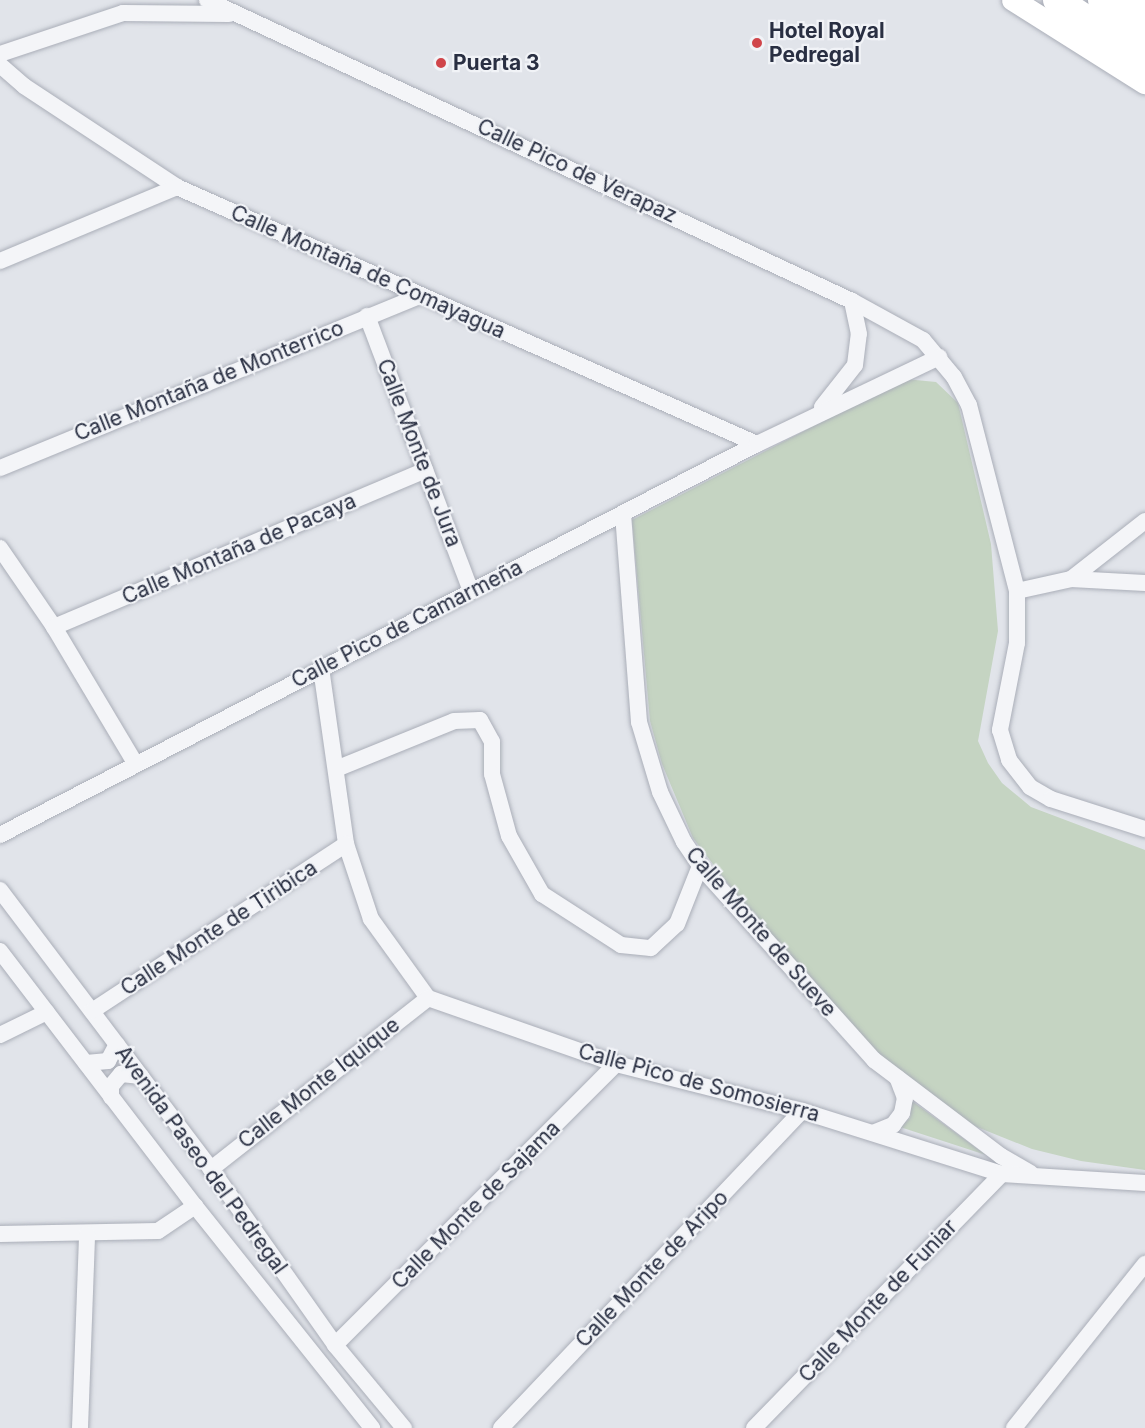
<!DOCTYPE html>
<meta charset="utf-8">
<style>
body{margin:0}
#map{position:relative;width:1145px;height:1428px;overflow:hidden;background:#e1e4ea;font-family:Inter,sans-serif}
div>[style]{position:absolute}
.green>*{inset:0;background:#c5d4c2}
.roads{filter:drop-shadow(0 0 2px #aaaeb8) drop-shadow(0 0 2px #aaaeb8)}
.street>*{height:16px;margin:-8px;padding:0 8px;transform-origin:8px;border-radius:8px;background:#f4f5f8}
.secondary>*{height:22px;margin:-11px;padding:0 11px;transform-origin:11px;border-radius:11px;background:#fff}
.highway>*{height:28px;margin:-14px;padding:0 14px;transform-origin:14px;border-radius:14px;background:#fff}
.dots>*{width:16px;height:16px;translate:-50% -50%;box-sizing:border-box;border:3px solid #f1f3f7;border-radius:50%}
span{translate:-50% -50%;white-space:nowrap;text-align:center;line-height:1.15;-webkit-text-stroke:4.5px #f1f3f7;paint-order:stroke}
.poi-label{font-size:21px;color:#292f42;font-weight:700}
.left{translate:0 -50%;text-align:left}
.street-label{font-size:21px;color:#292f42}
</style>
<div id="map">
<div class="green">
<i style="clip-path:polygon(905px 379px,936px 382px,958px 403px,991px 544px,998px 631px,978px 741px,988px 763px,1002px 783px,1031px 807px,1145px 850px,1145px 1170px,1081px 1161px,1032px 1149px,977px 1127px,949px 1111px,877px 1055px,748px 910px,693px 838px,662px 764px,650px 721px,632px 520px)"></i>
<i style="clip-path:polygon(912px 1101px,986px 1155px,900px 1127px,910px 1118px)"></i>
</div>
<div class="roads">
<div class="street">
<i style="left:207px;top:0;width:712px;rotate:25.02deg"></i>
<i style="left:852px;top:301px;width:81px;rotate:28.8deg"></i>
<i style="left:923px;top:340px;width:48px;rotate:50deg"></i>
<i style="left:954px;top:377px;width:32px;rotate:62deg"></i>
<i style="left:969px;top:405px;width:192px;rotate:75.5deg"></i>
<i style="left:1017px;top:591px;width:52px;rotate:90deg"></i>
<i style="left:1017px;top:643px;width:89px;rotate:101.1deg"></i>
<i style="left:1000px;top:730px;width:31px;rotate:73deg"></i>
<i style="left:1009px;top:760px;width:34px;rotate:52deg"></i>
<i style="left:1030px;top:787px;width:24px;rotate:30deg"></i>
<i style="left:1051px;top:799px;width:99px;rotate:17.7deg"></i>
<i style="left:0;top:54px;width:130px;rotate:-18.4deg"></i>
<i style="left:123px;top:13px;width:106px;rotate:0.5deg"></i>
<i style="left:0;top:65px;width:32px;rotate:41deg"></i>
<i style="left:24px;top:86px;width:183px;rotate:33.4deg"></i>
<i style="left:177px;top:187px;width:634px;rotate:23.9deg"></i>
<i style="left:0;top:261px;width:192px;rotate:-22.7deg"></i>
<i style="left:367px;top:316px;width:294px;rotate:69.3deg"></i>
<i style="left:822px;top:407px;width:53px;rotate:-51.8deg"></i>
<i style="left:855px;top:365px;width:31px;rotate:-83deg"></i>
<i style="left:859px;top:334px;width:34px;rotate:-102deg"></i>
<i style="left:0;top:468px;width:453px;rotate:-22.3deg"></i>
<i style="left:623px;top:514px;width:209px;rotate:85.6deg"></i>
<i style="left:639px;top:722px;width:73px;rotate:73.3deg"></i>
<i style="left:660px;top:792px;width:55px;rotate:64.4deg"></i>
<i style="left:684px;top:842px;width:29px;rotate:56deg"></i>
<i style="left:700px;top:866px;width:261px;rotate:48.1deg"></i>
<i style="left:874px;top:1060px;width:159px;rotate:37.1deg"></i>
<i style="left:1001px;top:1156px;width:34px;rotate:30deg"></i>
<i style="left:0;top:548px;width:96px;rotate:55.6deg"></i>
<i style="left:54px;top:627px;width:158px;rotate:59.2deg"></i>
<i style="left:1071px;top:579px;width:94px;rotate:-38.1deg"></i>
<i style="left:1017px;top:591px;width:55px;rotate:-12.5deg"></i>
<i style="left:1071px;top:579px;width:74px;rotate:3.1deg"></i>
<i style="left:54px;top:627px;width:403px;rotate:-22.9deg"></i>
<i style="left:321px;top:668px;width:178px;rotate:81.9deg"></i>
<i style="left:346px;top:844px;width:79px;rotate:71.6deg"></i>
<i style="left:371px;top:919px;width:97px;rotate:54.2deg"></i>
<i style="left:428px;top:998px;width:199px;rotate:19.3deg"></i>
<i style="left:616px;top:1064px;width:192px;rotate:14.2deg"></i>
<i style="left:802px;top:1111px;width:210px;rotate:17.5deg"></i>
<i style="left:1002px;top:1174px;width:143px;rotate:3.6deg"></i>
<i style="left:336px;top:769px;width:127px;rotate:-22.1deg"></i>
<i style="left:454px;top:721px;width:26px;rotate:-2deg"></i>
<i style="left:480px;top:720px;width:25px;rotate:61deg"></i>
<i style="left:492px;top:742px;width:32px;rotate:90deg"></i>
<i style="left:492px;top:774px;width:64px;rotate:74.7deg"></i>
<i style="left:509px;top:836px;width:67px;rotate:60.4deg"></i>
<i style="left:542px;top:894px;width:94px;rotate:32.8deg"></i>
<i style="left:621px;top:945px;width:30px;rotate:6deg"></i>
<i style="left:651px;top:948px;width:35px;rotate:-43deg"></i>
<i style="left:677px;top:924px;width:62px;rotate:-68.4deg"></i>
<i style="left:0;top:835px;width:852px;rotate:-27.32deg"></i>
<i style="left:757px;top:444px;width:202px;rotate:-25.5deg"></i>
<i style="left:0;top:890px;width:350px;rotate:52.9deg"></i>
<i style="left:211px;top:1169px;width:215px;rotate:54.8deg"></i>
<i style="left:335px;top:1345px;width:108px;rotate:50.3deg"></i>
<i style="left:0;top:951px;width:321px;rotate:52.6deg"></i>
<i style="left:195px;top:1206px;width:284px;rotate:51.4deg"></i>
<i style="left:92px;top:1011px;width:304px;rotate:-33.3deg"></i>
<i style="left:0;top:1035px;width:52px;rotate:-26.1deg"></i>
<i style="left:86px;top:1063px;width:22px;rotate:-5deg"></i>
<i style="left:108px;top:1061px;width:19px;rotate:-62deg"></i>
<i style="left:111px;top:1097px;width:11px;rotate:-90deg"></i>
<i style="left:111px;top:1086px;width:16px;rotate:-50deg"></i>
<i style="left:121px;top:1074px;width:20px;rotate:6deg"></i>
<i style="left:873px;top:1133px;width:22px;rotate:-22deg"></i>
<i style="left:893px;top:1125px;width:15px;rotate:-53deg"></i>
<i style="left:902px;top:1113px;width:15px;rotate:-79deg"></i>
<i style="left:905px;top:1098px;width:22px;rotate:-111deg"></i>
<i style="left:211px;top:1169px;width:276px;rotate:-38.2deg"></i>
<i style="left:0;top:1234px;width:158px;rotate:-1.1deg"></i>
<i style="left:158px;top:1231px;width:45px;rotate:-34deg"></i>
<i style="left:335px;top:1345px;width:397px;rotate:-45deg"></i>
<i style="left:80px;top:1428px;width:194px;rotate:-87.9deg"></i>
<i style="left:501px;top:1428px;width:437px;rotate:-46.5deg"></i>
<i style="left:754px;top:1428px;width:355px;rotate:-45.7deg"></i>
<i style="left:1014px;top:1428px;width:210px;rotate:-51.4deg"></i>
</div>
<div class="secondary">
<i style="left:1013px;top:0;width:156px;rotate:32.2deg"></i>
</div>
<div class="highway">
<i style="left:1057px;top:0;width:105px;rotate:33.4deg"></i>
<i style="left:1102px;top:0;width:51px;rotate:33.1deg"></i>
<i style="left:1139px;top:0;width:7px;rotate:34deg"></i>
</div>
</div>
<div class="dots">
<i style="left:757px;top:43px;background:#d0454a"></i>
<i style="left:441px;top:63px;background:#d0454a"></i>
</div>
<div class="poi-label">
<span class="left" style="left:769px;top:43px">Hotel Royal<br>Pedregal</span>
<span class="left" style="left:453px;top:63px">Puerta 3</span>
</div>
<div class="street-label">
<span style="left:577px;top:171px;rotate:25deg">Calle Pico de Verapaz</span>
<span style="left:368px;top:272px;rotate:24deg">Calle Montaña de Comayagua</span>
<span style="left:209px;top:381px;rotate:-22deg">Calle Montaña de Monterrico</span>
<span style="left:419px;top:453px;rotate:69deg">Calle Monte de Jura</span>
<span style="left:239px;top:549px;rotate:-23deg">Calle Montaña de Pacaya</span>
<span style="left:407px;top:624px;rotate:-27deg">Calle Pico de Camarmeña</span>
<span style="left:219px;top:928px;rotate:-33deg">Calle Monte de Tiribica</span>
<span style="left:761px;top:932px;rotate:49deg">Calle Monte de Sueve</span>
<span style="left:319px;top:1083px;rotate:-38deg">Calle Monte Iquique</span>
<span style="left:699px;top:1083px;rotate:15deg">Calle Pico de Somosierra</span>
<span style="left:201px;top:1160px;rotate:54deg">Avenida Paseo del Pedregal</span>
<span style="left:476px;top:1205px;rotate:-45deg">Calle Monte de Sajama</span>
<span style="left:652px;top:1269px;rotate:-46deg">Calle Monte de Aripo</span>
<span style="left:878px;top:1301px;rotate:-46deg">Calle Monte de Funiar</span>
</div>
</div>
